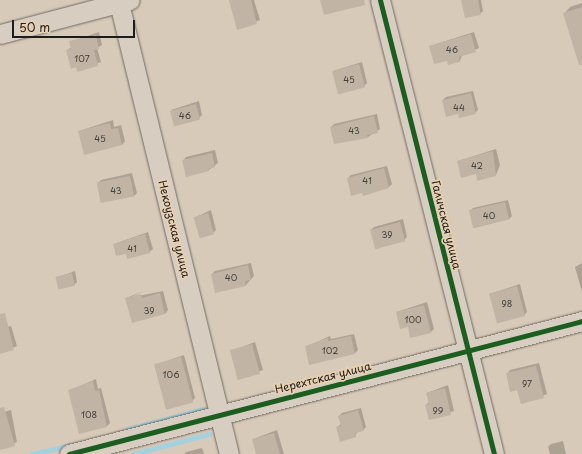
<!DOCTYPE html>
<meta charset="utf-8">
<style>
body{margin:0}
#map{position:relative;width:582px;height:454px;overflow:hidden;background:#d8cab8;font-family:"Playpen Sans",sans-serif}
div>[style]{position:absolute}
.shadow>*{inset:0;background:#0003}
.stream>*{height:5px;margin:-2.5px;padding:0 2.5px;transform-origin:2.5px;border-radius:2.5px;background:#a4d1de}
.building>*{inset:0;background:#c1b4a5;transform-origin:0 0}
.roads{filter:drop-shadow(0 0 1px #716a62) drop-shadow(0 0 1px #716a62)}
.street>*{height:19px;margin:-9.5px;padding:0 9.5px;transform-origin:9.5px;border-radius:9.5px;background:#d7cdc1}
.cycleway>*{height:5px;margin:-2.5px;padding:0 2.5px;transform-origin:2.5px;border-radius:2.5px;background:#1b5e20}
span{translate:-50% -50%;white-space:nowrap;text-align:center;line-height:1.15;-webkit-text-stroke:3.5px #e9d0b1;paint-order:stroke}
.number-label{font-size:9px;color:#45423e}
.number-label span{-webkit-text-stroke-width:0}
.street-label{font-size:11px;color:#1c1c1c}
.scale{position:absolute;left:12px;top:20px;width:123px;height:18px;box-sizing:border-box;border:2px solid #1c1c1c;border-top:0;padding-left:5px;font-size:12px;line-height:14px;white-space:nowrap;color:#1c1c1c;-webkit-text-stroke:3px #e9d0b1;paint-order:stroke}
</style>
<div id="map">
<div class="shadow">
<i style="clip-path:polygon(230px 0,254px 0,260px 20px,238px 29px)"></i>
<i style="clip-path:polygon(462px 0,481px 0,483px 11px,480px 14px)"></i>
<i style="clip-path:polygon(582px 3px,582px 41px,564px 14px,570px 7px)"></i>
<i style="clip-path:polygon(99px 32px,102px 45px,97px 48px,101px 62px,78px 70px,67px 50px,72px 47px,70px 42px)"></i>
<i style="clip-path:polygon(474px 32px,479px 48px,462px 55px,460px 61px,447px 59px,430px 46px)"></i>
<i style="clip-path:polygon(362px 62px,367px 83px,364px 86px,333px 71px)"></i>
<i style="clip-path:polygon(473px 91px,478px 110px,475px 113px,459px 112px,443px 100px,446px 97px)"></i>
<i style="clip-path:polygon(199px 101px,202px 115px,199px 118px,171px 110px)"></i>
<i style="clip-path:polygon(377px 114px,380px 129px,368px 137px,331px 127px,334px 124px)"></i>
<i style="clip-path:polygon(113px 120px,114px 127px,121px 125px,125px 141px,122px 145px,79px 131px)"></i>
<i style="clip-path:polygon(496px 149px,500px 165px,496px 175px,476px 173px,458px 161px)"></i>
<i style="clip-path:polygon(215px 150px,218px 163px,209px 170px,183px 161px,186px 157px)"></i>
<i style="clip-path:polygon(387px 166px,392px 184px,389px 187px,363px 192px,348px 178px,351px 175px)"></i>
<i style="clip-path:polygon(132px 173px,137px 193px,134px 196px,98px 183px,101px 180px)"></i>
<i style="clip-path:polygon(508px 200px,512px 216px,509px 219px,474px 228px,470px 211px,473px 208px)"></i>
<i style="clip-path:polygon(211px 210px,216px 230px,213px 233px,196px 217px)"></i>
<i style="clip-path:polygon(403px 219px,407px 237px,404px 240px,375px 246px,371px 230px,374px 227px)"></i>
<i style="clip-path:polygon(148px 232px,153px 249px,149px 252px,126px 253px,114px 244px)"></i>
<i style="clip-path:polygon(251px 263px,254px 276px,246px 285px,212px 274px,215px 271px)"></i>
<i style="clip-path:polygon(582px 263px,582px 292px,575px 267px)"></i>
<i style="clip-path:polygon(75px 271px,77px 282px,74px 285px,56px 278px)"></i>
<i style="clip-path:polygon(520px 284px,527px 312px,524px 315px,490px 294px)"></i>
<i style="clip-path:polygon(144px 291px,129px 298px,163px 291px,168px 310px,165px 314px,126px 298px)"></i>
<i style="clip-path:polygon(427px 302px,434px 329px,431px 332px,408px 326px,397px 312px)"></i>
<i style="clip-path:polygon(11px 326px,17px 346px,0 353px,0 329px)"></i>
<i style="clip-path:polygon(354px 334px,358px 350px,355px 353px,306px 347px,330px 336px,331px 339px)"></i>
<i style="clip-path:polygon(255px 342px,263px 370px,238px 379px,231px 351px)"></i>
<i style="clip-path:polygon(184px 355px,195px 398px,192px 401px,155px 365px)"></i>
<i style="clip-path:polygon(539px 363px,547px 394px,521px 403px,518px 389px,507px 374px,510px 370px)"></i>
<i style="clip-path:polygon(96px 379px,98px 389px,101px 388px,110px 423px,107px 426px,80px 433px,69px 391px)"></i>
<i style="clip-path:polygon(448px 385px,454px 411px,429px 419px,426px 405px,429px 402px,427px 393px)"></i>
<i style="clip-path:polygon(361px 408px,366px 427px,363px 430px,358px 431px,355px 436px,337px 427px,341px 424px,339px 416px,342px 413px)"></i>
<i style="clip-path:polygon(11px 410px,17px 442px,0 449px,0 413px)"></i>
<i style="clip-path:polygon(277px 430px,284px 454px,257px 454px,253px 439px)"></i>
<i style="clip-path:polygon(563px 441px,566px 454px,550px 454px,548px 447px,551px 444px)"></i>
<i style="clip-path:polygon(202px 448px,204px 454px,184px 454px,186px 452px)"></i>
</div>
<div class="stream">
<i style="left:128px;top:429px;width:78px;rotate:-14.9deg"></i>
<i style="left:32px;top:454px;width:39px;rotate:-13deg"></i>
<i style="left:133px;top:454px;width:79px;rotate:-14.7deg"></i>
</div>
<div class="building">
<i style="clip-path:polygon(229px 0,251px 0,257px 24px,237px 30px)"></i>
<i style="clip-path:polygon(320px 0,364px 0,365px 5px,324px 15px)"></i>
<i style="clip-path:polygon(461px 0,478px 0,481px 15px,465px 18px)"></i>
<i style="clip-path:polygon(582px 7px,582px 65px,579px 65px,563px 13px)"></i>
<i style="clip-path:polygon(471px 34px,476px 52px,459px 57px,460px 62px,448px 65px,447px 61px,434px 64px,429px 46px)"></i>
<i style="clip-path:polygon(96px 35px,99px 49px,94px 50px,98px 66px,77px 72px,76px 67px,71px 69px,66px 50px,71px 49px,69px 41px)"></i>
<i style="left:359px;top:64px;width:24px;height:28px;rotate:75deg"></i>
<i style="clip-path:polygon(471px 93px,476px 114px,459px 118px,458px 114px,446px 117px,442px 100px)"></i>
<i style="left:196px;top:104px;width:16px;height:27px;rotate:75deg"></i>
<i style="clip-path:polygon(374px 116px,378px 133px,367px 135px,368px 138px,334px 144px,330px 127px)"></i>
<i style="clip-path:polygon(110px 123px,111px 129px,118px 128px,122px 145px,84px 155px,78px 131px)"></i>
<i style="clip-path:polygon(493px 151px,496px 176px,477px 181px,476px 174px,461px 178px,457px 161px)"></i>
<i style="clip-path:polygon(212px 153px,215px 167px,208px 169px,209px 171px,186px 177px,182px 160px)"></i>
<i style="clip-path:polygon(384px 168px,389px 188px,363px 196px,362px 193px,351px 196px,347px 178px)"></i>
<i style="left:130px;top:176px;width:21px;height:34px;rotate:79deg"></i>
<i style="left:505px;top:202px;width:18px;height:37px;rotate:77deg"></i>
<i style="left:208px;top:213px;width:22px;height:15px;rotate:74deg"></i>
<i style="left:400px;top:222px;width:20px;height:31px;rotate:75deg"></i>
<i style="clip-path:polygon(145px 234px,150px 253px,127px 259px,126px 254px,116px 256px,113px 244px)"></i>
<i style="clip-path:polygon(248px 265px,251px 280px,245px 281px,246px 286px,215px 293px,211px 274px)"></i>
<i style="left:72px;top:273px;width:13px;height:17px;rotate:77deg"></i>
<i style="left:517px;top:286px;width:31px;height:29px;rotate:75deg"></i>
<i style="clip-path:polygon(160px 293px,165px 314px,132px 323px,125px 298px,141px 294px,142px 298px)"></i>
<i style="clip-path:polygon(424px 305px,431px 333px,410px 338px,408px 327px,400px 329px,396px 312px)"></i>
<i style="clip-path:polygon(5px 313px,14px 350px,0 354px,0 314px)"></i>
<i style="clip-path:polygon(351px 336px,355px 354px,309px 365px,305px 346px,328px 338px,328px 341px)"></i>
<i style="left:252px;top:344px;width:31px;height:23px;rotate:75deg"></i>
<i style="left:181px;top:357px;width:47px;height:28px;rotate:75deg"></i>
<i style="clip-path:polygon(536px 366px,544px 398px,521px 404px,517px 390px,510px 392px,506px 373px)"></i>
<i style="clip-path:polygon(93px 381px,95px 391px,99px 390px,107px 427px,79px 434px,68px 390px)"></i>
<i style="clip-path:polygon(445px 388px,451px 415px,429px 420px,425px 405px,429px 404px,426px 393px)"></i>
<i style="clip-path:polygon(4px 407px,15px 446px,0 450px,0 408px)"></i>
<i style="clip-path:polygon(358px 410px,364px 431px,355px 433px,356px 437px,340px 442px,336px 427px,341px 426px,338px 416px)"></i>
<i style="clip-path:polygon(274px 433px,280px 454px,256px 454px,252px 439px)"></i>
</div>
<div class="roads">
<div class="street">
<i style="left:380px;top:0;width:468px;rotate:75.9deg"></i>
<i style="left:119px;top:3px;width:464px;rotate:76.3deg"></i>
<i style="left:0;top:34px;width:134px;rotate:-14.7deg"></i>
<i style="left:69px;top:454px;width:530px;rotate:-14.53deg"></i>
</div>
</div>
<div class="cycleway">
<i style="left:380px;top:0;width:468px;rotate:75.9deg"></i>
<i style="left:69px;top:454px;width:530px;rotate:-14.53deg"></i>
</div>
<div class="number-label">
<span style="left:452px;top:49px">46</span>
<span style="left:82px;top:58px">107</span>
<span style="left:349px;top:79px">45</span>
<span style="left:459px;top:107px">44</span>
<span style="left:185px;top:115px">46</span>
<span style="left:354px;top:130px">43</span>
<span style="left:100px;top:138px">45</span>
<span style="left:477px;top:165px">42</span>
<span style="left:367px;top:180px">41</span>
<span style="left:116px;top:190px">43</span>
<span style="left:489px;top:215px">40</span>
<span style="left:387px;top:234px">39</span>
<span style="left:132px;top:248px">41</span>
<span style="left:231px;top:277px">40</span>
<span style="left:507px;top:303px">98</span>
<span style="left:149px;top:310px">39</span>
<span style="left:413px;top:319px">100</span>
<span style="left:330px;top:350px">102</span>
<span style="left:171px;top:374px">106</span>
<span style="left:527px;top:383px">97</span>
<span style="left:438px;top:410px">99</span>
<span style="left:89px;top:414px">108</span>
</div>
<div class="street-label">
<span style="left:446px;top:225px;rotate:76deg">Галичская улица</span>
<span style="left:174px;top:229px;rotate:76deg">Некоузская улица</span>
<span style="left:323px;top:378px;rotate:-14deg">Нерехтская улица</span>
</div>
<div class="scale">50 m</div>
</div>
